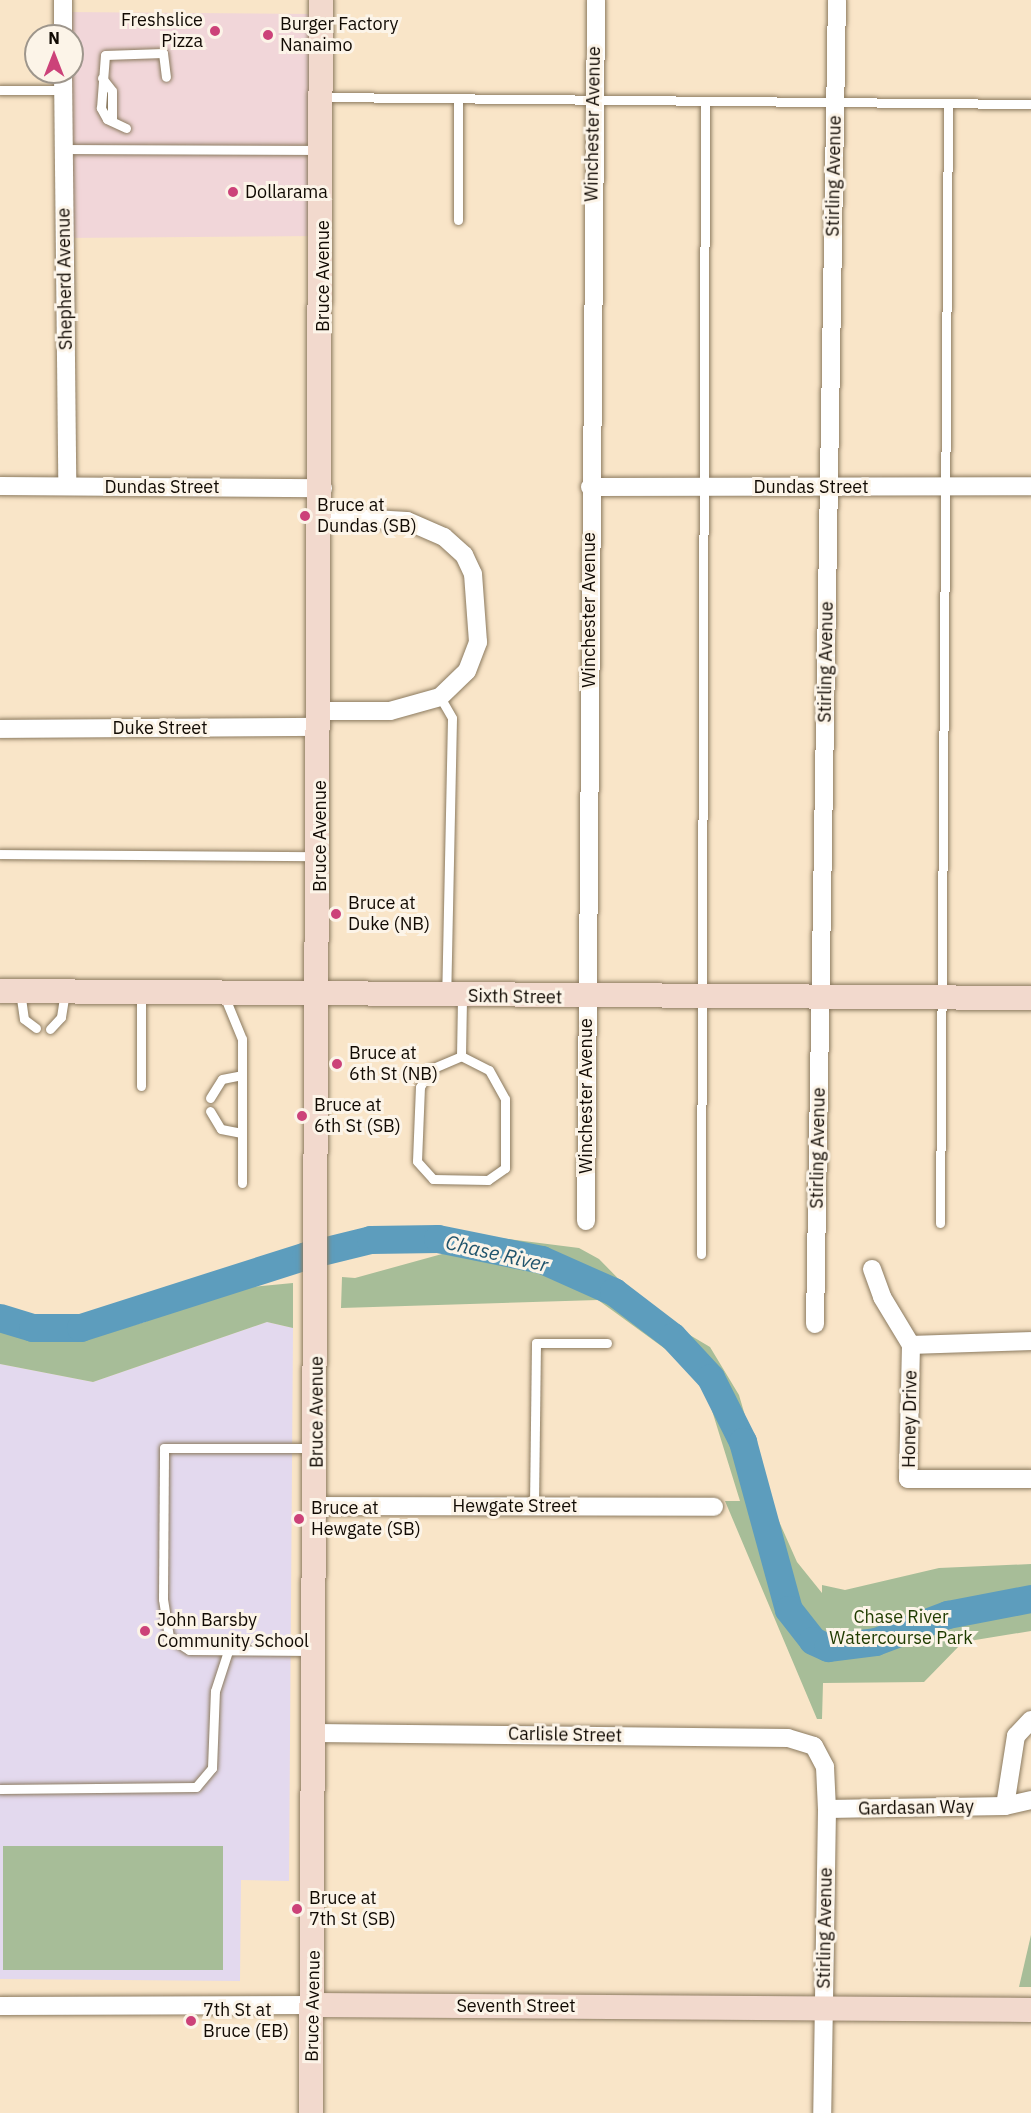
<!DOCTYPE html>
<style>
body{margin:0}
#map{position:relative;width:1031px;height:2113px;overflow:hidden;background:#f9e5c8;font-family:"IBM Plex Sans",sans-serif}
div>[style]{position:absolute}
.commercial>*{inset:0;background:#f1d6d9}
.education>*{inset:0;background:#e3d9ee}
.green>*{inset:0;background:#a7bd98;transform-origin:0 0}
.river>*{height:28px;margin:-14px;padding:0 14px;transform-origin:14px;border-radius:14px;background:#5d9dbd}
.roads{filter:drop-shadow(0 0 2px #8b7a5f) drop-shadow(0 0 2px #8b7a5f)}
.lane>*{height:9px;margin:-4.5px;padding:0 4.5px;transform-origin:4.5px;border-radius:4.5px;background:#fff}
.street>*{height:18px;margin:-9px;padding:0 9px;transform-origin:9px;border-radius:9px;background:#fff}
.secondary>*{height:24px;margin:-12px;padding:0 12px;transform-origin:12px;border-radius:12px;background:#f2d9cd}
.dots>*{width:16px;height:16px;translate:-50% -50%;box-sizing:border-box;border:3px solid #fcf4e8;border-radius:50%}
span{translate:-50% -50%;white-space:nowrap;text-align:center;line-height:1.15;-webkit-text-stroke:6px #fcf4e8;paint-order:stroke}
.poi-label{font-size:18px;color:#110a03}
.right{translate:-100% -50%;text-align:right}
.left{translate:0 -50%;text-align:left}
.street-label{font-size:18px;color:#110a03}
.park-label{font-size:18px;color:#1f3b00}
.water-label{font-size:20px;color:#21546c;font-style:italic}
.north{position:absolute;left:24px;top:24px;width:60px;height:60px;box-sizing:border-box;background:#fcf4e8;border:2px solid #9e968c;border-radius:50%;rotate:0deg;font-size:16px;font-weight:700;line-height:24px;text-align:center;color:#110a03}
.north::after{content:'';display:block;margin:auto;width:21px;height:27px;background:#cc4279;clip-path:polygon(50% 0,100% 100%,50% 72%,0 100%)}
</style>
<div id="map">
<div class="commercial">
<i style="clip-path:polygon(66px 12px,315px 14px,317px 236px,65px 238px,72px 72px)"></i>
</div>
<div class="education">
<i style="clip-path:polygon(267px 1322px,293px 1328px,289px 1881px,241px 1880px,240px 1981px,0 1979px,0 1364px,93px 1382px)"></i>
</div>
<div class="green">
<i style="clip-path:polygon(500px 1238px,579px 1248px,599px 1259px,651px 1312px,710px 1347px,739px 1395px,770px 1501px,797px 1562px,822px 1593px,822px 1585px,845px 1590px,939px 1568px,1031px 1564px,1031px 1631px,963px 1642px,924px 1682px,823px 1683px,822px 1719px,817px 1719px,725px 1501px,740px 1501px,701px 1375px,598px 1300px,341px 1308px,342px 1277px,355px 1278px)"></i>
<i style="clip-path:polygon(293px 1283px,293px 1328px,267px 1322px,93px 1382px,0 1364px,0 1316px,57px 1329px,112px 1331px,145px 1322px,202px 1292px)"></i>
<i style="left:3px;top:1846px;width:220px;height:124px"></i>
<i style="clip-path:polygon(1031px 1935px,1031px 1987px,1019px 1987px)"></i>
</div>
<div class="river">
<i style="left:0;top:1318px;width:34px;rotate:17deg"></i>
<i style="left:33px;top:1328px;width:48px"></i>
<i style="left:81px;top:1328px;width:236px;rotate:-17.7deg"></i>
<i style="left:306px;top:1256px;width:67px;rotate:-13.8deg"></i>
<i style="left:371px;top:1240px;width:67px;rotate:-0.9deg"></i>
<i style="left:438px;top:1239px;width:106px;rotate:11.4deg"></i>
<i style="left:542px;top:1260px;width:79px;rotate:24deg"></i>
<i style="left:614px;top:1292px;width:74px;rotate:37.3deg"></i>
<i style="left:673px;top:1337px;width:56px;rotate:47.2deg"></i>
<i style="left:711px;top:1378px;width:72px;rotate:63.4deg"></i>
<i style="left:743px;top:1442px;width:174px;rotate:74.7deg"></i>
<i style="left:789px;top:1610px;width:39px;rotate:52deg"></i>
<i style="left:813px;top:1641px;width:17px;rotate:25deg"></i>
<i style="left:828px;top:1648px;width:48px;rotate:-7.1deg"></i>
<i style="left:876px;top:1642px;width:77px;rotate:-20.6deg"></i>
<i style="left:948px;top:1615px;width:85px;rotate:-10.9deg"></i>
</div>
<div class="roads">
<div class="lane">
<i style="left:102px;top:78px;width:16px;rotate:52deg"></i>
<i style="left:112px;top:91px;width:30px;rotate:90deg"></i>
<i style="left:0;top:90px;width:63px"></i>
<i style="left:323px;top:97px;width:708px;rotate:0.57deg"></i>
<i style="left:126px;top:128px;width:21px;rotate:-155deg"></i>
<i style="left:107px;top:119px;width:13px;rotate:-119deg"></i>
<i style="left:101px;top:108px;width:53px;rotate:-85.7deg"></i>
<i style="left:105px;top:55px;width:58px;rotate:-2deg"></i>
<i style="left:163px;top:53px;width:24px;rotate:83deg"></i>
<i style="left:64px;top:149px;width:256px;rotate:0.2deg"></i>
<i style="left:458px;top:220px;width:121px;rotate:-90deg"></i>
<i style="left:440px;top:697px;width:24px;rotate:60deg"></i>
<i style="left:452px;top:718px;width:275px;rotate:91.2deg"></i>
<i style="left:0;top:854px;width:315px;rotate:0.4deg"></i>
<i style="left:20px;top:991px;width:28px;rotate:82deg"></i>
<i style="left:24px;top:1019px;width:15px;rotate:37deg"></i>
<i style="left:141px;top:993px;width:93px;rotate:90deg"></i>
<i style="left:223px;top:993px;width:50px;rotate:67.6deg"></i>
<i style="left:242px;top:1039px;width:144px;rotate:90deg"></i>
<i style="left:50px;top:1029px;width:16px;rotate:-47deg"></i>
<i style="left:61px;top:1017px;width:25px;rotate:-81deg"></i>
<i style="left:461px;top:1056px;width:31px;rotate:27deg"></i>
<i style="left:489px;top:1070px;width:33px;rotate:61deg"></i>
<i style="left:505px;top:1099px;width:69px;rotate:90deg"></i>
<i style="left:505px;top:1168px;width:21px;rotate:145deg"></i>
<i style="left:488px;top:1180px;width:55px;rotate:-179deg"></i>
<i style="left:433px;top:1179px;width:24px;rotate:-132deg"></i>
<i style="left:417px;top:1161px;width:74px;rotate:-87.7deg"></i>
<i style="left:420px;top:1087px;width:21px;rotate:-59deg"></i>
<i style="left:431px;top:1069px;width:33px;rotate:-23deg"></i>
<i style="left:461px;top:1056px;width:60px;rotate:-89deg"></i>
<i style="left:210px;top:1098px;width:22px;rotate:-58deg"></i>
<i style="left:222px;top:1079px;width:20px;rotate:-11deg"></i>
<i style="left:210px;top:1111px;width:21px;rotate:59deg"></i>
<i style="left:221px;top:1129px;width:21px;rotate:11deg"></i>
<i style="left:940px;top:1223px;width:1120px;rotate:-89.59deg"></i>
<i style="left:701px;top:1254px;width:1153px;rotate:-89.8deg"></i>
<i style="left:534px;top:1506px;width:163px;rotate:-89.3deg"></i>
<i style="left:536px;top:1343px;width:71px"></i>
<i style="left:312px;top:1651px;width:123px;rotate:-179.5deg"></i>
<i style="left:189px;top:1650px;width:24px;rotate:-147deg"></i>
<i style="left:169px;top:1637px;width:38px;rotate:-99deg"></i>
<i style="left:163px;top:1599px;width:151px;rotate:-89.6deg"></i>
<i style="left:164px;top:1448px;width:149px"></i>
<i style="left:0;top:1789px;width:196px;rotate:-0.6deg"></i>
<i style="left:196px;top:1787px;width:25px;rotate:-50deg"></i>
<i style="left:212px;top:1768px;width:77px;rotate:-87.8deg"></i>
<i style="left:215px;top:1691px;width:42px;rotate:-72deg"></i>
</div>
<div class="street">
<i style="left:63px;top:36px;width:36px;rotate:-90deg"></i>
<i style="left:63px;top:72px;width:414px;rotate:89.4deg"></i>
<i style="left:0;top:486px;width:323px;rotate:0.4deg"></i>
<i style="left:590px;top:487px;width:441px;rotate:-0.1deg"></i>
<i style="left:320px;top:711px;width:70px"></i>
<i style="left:390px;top:711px;width:52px;rotate:-15.6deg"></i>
<i style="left:440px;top:697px;width:37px;rotate:-44deg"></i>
<i style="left:467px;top:671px;width:31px;rotate:-69deg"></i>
<i style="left:478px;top:642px;width:68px;rotate:-94.2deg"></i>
<i style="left:473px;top:574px;width:21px;rotate:-115deg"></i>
<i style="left:464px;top:555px;width:27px;rotate:-138deg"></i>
<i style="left:444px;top:537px;width:40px;rotate:-156.6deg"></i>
<i style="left:407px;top:521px;width:86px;rotate:-176.7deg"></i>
<i style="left:0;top:729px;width:321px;rotate:-0.4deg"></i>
<i style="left:586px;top:1221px;width:1221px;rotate:-89.53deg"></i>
<i style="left:872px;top:1269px;width:30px;rotate:70deg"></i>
<i style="left:882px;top:1297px;width:56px;rotate:58.9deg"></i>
<i style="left:911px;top:1345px;width:134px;rotate:91.3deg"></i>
<i style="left:908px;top:1479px;width:123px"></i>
<i style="left:815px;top:1324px;width:1324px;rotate:-89.05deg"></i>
<i style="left:911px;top:1345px;width:120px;rotate:-1.9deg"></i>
<i style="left:316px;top:1506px;width:398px;rotate:0.1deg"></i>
<i style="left:315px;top:1733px;width:473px;rotate:0.6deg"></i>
<i style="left:788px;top:1738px;width:27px;rotate:17deg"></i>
<i style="left:814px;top:1746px;width:24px;rotate:62deg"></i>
<i style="left:825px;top:1767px;width:42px;rotate:87.3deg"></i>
<i style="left:827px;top:1809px;width:304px;rotate:90.9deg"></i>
<i style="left:1005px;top:1806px;width:71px;rotate:-81.1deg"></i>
<i style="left:1016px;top:1736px;width:22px;rotate:-47deg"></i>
<i style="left:827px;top:1809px;width:178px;rotate:-1deg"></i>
<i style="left:1005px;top:1806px;width:27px;rotate:-13deg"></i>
<i style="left:0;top:2006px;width:314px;rotate:-0.2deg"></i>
</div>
<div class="secondary">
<i style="left:0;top:991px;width:1031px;rotate:0.39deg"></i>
<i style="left:314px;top:2005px;width:717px;rotate:0.4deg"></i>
<i style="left:311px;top:2113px;width:2113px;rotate:-89.73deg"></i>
</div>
</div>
<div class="dots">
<i style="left:215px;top:31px;background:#cc4279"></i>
<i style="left:268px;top:35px;background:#cc4279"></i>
<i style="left:233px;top:192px;background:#cc4279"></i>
<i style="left:305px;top:516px;background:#cc4279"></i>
<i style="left:336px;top:914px;background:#cc4279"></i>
<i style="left:337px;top:1064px;background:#cc4279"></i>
<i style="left:302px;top:1116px;background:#cc4279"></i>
<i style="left:299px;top:1519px;background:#cc4279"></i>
<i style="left:145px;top:1631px;background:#cc4279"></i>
<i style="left:297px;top:1909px;background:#cc4279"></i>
<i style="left:191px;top:2021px;background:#cc4279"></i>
</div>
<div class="poi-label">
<span class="right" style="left:203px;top:31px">Freshslice<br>Pizza</span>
<span class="left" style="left:280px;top:35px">Burger Factory<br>Nanaimo</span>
<span class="left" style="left:245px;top:192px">Dollarama</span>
<span class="left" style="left:317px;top:516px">Bruce at<br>Dundas (SB)</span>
<span class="left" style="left:348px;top:914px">Bruce at<br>Duke (NB)</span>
<span class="left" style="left:349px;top:1064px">Bruce at<br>6th St (NB)</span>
<span class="left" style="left:314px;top:1116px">Bruce at<br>6th St (SB)</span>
<span class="left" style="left:311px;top:1519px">Bruce at<br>Hewgate (SB)</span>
<span class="left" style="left:157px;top:1631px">John Barsby<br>Community School</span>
<span class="left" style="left:309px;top:1909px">Bruce at<br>7th St (SB)</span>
<span class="left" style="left:203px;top:2021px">7th St at<br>Bruce (EB)</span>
</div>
<div class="street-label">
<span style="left:593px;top:124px;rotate:-89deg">Winchester Avenue</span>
<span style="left:834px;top:176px;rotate:-89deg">Stirling Avenue</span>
<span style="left:323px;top:276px;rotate:-90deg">Bruce Avenue</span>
<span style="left:65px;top:279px;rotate:-91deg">Shepherd Avenue</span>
<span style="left:162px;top:487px">Dundas Street</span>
<span style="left:811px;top:487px">Dundas Street</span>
<span style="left:589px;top:610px;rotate:-90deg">Winchester Avenue</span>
<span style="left:826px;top:662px;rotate:-89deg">Stirling Avenue</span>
<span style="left:160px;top:728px">Duke Street</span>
<span style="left:320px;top:836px;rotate:-90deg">Bruce Avenue</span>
<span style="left:515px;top:997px;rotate:1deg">Sixth Street</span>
<span style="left:586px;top:1096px;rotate:-90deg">Winchester Avenue</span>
<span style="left:818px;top:1148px;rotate:-89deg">Stirling Avenue</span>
<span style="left:317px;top:1412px;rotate:-90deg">Bruce Avenue</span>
<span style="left:910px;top:1419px;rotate:-89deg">Honey Drive</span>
<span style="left:515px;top:1506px">Hewgate Street</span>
<span style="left:565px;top:1735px;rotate:1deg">Carlisle Street</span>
<span style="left:916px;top:1808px;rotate:-1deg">Gardasan Way</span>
<span style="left:825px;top:1928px;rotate:-89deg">Stirling Avenue</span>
<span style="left:313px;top:2006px;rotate:-89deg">Bruce Avenue</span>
<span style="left:516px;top:2006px">Seventh Street</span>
</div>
<div class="park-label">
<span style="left:901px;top:1628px">Chase River<br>Watercourse Park</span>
</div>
<div class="water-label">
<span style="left:497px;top:1253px;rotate:13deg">Chase River</span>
</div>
<div class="north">N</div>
</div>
